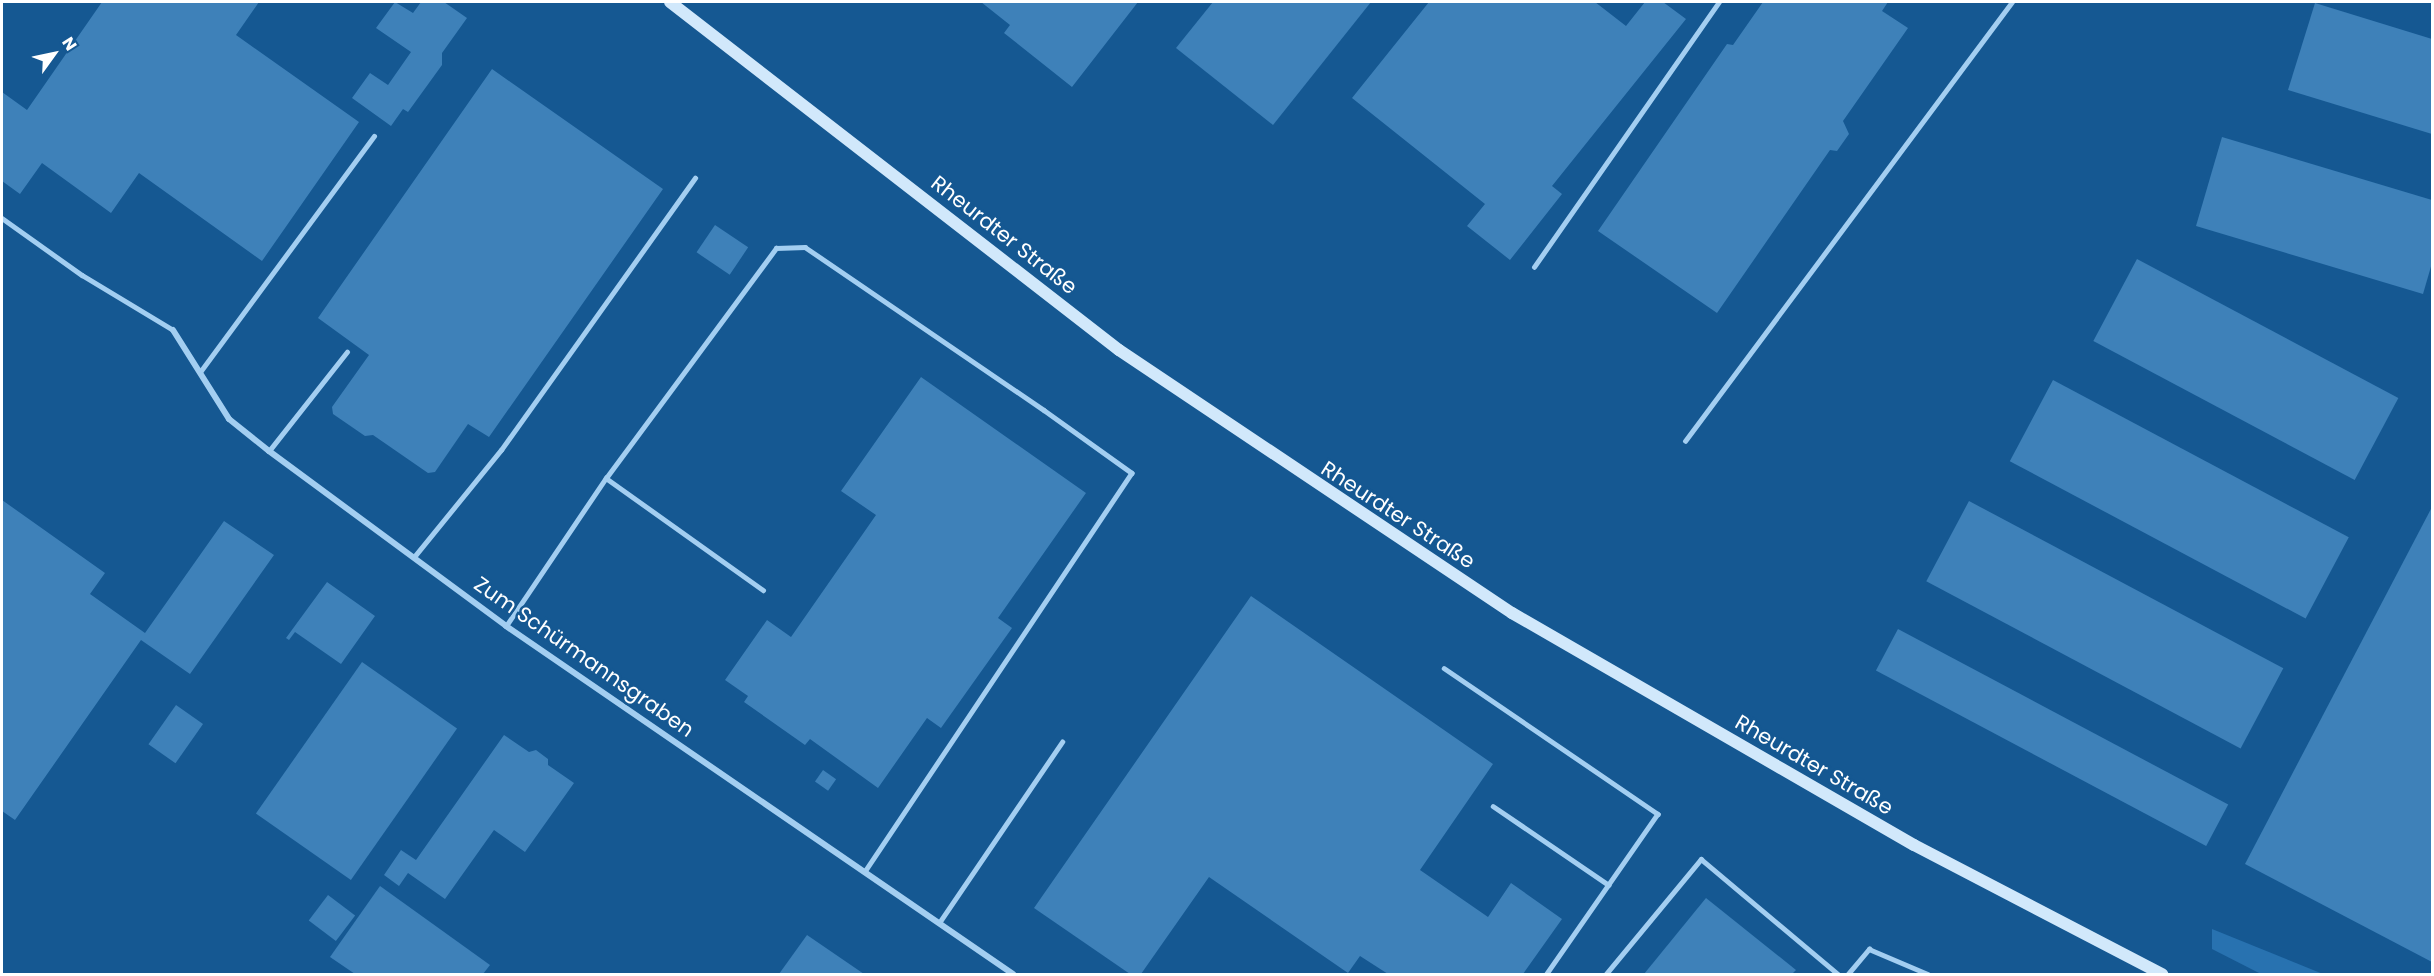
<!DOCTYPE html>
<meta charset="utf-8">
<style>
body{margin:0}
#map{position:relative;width:2434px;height:976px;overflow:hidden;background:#155892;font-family:Poppins,sans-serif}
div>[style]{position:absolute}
.green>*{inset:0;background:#2872b0}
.building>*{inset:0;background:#3e81b9;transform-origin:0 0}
.service>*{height:4.5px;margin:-2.25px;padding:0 2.25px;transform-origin:2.25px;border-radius:2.25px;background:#a3cef1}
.minor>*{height:6px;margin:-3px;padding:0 3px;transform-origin:3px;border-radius:3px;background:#a3cef1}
.secondary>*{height:12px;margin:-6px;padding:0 6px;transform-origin:6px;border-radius:6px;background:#d1e8fb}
span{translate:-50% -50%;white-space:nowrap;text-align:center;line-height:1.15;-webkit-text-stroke:5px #155892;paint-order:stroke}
.street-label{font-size:21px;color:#fff}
.frame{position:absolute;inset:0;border:3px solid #fff;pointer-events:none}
.north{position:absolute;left:24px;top:24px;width:60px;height:60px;-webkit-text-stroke:4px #155892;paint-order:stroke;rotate:57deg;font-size:16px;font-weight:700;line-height:24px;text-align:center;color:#fff}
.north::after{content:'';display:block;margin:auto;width:21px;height:27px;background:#fff;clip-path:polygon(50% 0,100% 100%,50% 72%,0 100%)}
</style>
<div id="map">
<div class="green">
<i style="clip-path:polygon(2212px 929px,2323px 974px,2261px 974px,2212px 949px)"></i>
</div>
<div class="building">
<i style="clip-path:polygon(102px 2px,259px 2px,236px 35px,359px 122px,262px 261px,139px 173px,111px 213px,42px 163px,20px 194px,2px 181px,2px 92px,27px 110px)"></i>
<i style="clip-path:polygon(395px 2px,413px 13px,421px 2px,444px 2px,467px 18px,442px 53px,442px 65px,408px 112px,403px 109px,391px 126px,352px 98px,370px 73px,388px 85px,411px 52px,376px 28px)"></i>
<i style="clip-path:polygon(981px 2px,1138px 2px,1072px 87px,1004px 33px,1010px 25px)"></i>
<i style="clip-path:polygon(1213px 2px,1371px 2px,1273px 125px,1176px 48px)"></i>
<i style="clip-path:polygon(1429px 2px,1595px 2px,1626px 26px,1645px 2px,1663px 2px,1686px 19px,1552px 186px,1562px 194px,1510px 260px,1467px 226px,1485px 204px,1352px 98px)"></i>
<i style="clip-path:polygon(1763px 2px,1888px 2px,1882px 11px,1908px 28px,1843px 121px,1849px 134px,1837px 151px,1830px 150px,1717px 313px,1598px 231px,1727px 44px,1733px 45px)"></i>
<i style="clip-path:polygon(2315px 3px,2432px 39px,2432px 134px,2288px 90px)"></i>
<i style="clip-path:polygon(492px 69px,663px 189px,489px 437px,468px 424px,435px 472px,428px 473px,373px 435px,365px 436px,333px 414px,332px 407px,369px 355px,318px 318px)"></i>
<i style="clip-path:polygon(2222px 137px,2432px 200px,2432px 263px,2423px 294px,2196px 226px)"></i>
<i style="left:715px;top:225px;width:40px;height:33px;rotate:34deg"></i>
<i style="left:2137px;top:259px;width:296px;height:93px;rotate:28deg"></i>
<i style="clip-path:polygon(921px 377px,1086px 493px,998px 618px,1012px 628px,941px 728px,927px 718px,878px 788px,810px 739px,805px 745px,744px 702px,748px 696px,725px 680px,767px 620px,791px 637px,876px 515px,841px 491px)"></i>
<i style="left:2053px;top:380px;width:335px;height:92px;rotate:28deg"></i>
<i style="clip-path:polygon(2px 500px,105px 573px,90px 594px,145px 633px,224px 521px,274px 555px,190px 674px,141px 640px,15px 820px,2px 811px)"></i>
<i style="left:1969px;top:501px;width:356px;height:91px;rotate:28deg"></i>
<i style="clip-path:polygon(2432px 507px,2432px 962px,2245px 864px)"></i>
<i style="clip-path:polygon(327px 582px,375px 616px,341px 664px,295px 632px,289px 640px,286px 638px)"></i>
<i style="clip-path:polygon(1251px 596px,1493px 764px,1420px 870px,1488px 917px,1511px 883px,1562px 919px,1523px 974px,1388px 974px,1360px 956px,1348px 973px,1209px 877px,1141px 974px,1130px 974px,1034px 908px)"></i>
<i style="left:1898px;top:629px;width:374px;height:47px;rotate:28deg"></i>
<i style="left:362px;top:662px;width:116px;height:185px;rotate:35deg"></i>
<i style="left:176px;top:705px;width:33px;height:48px;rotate:35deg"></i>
<i style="clip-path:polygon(504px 735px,529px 752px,536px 750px,548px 759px,548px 765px,574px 783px,525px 852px,494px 830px,445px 899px,408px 873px,399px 886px,384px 875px,401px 850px,416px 860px)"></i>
<i style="left:823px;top:770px;width:16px;height:14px;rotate:35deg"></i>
<i style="clip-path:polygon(380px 886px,490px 965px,483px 974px,355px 974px,330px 957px)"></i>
<i style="left:328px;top:895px;width:34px;height:32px;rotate:37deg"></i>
<i style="clip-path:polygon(1706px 898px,1796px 970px,1792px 974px,1644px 974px)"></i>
<i style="clip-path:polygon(807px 935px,864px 974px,779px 974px)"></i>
</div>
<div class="service">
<i style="left:2px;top:218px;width:98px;rotate:35.5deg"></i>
<i style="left:82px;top:275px;width:106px;rotate:31.1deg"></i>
<i style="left:1534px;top:267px;width:323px;rotate:-55.1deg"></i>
<i style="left:200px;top:372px;width:293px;rotate:-53.6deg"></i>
<i style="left:1685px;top:441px;width:547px;rotate:-53.32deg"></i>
<i style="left:269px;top:451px;width:126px;rotate:-51.8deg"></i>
<i style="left:606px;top:478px;width:193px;rotate:35.5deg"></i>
<i style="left:414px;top:557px;width:138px;rotate:-50.9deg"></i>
<i style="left:501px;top:450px;width:334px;rotate:-54.5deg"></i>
<i style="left:506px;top:626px;width:179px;rotate:-56deg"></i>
<i style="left:606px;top:478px;width:286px;rotate:-53.5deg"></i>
<i style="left:776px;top:248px;width:29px;rotate:-2deg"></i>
<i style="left:805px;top:247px;width:289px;rotate:34.3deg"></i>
<i style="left:1044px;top:410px;width:108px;rotate:35.6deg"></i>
<i style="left:1132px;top:473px;width:480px;rotate:123.8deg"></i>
<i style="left:1444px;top:668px;width:259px;rotate:34.3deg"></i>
<i style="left:1658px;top:814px;width:195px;rotate:124.8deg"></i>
<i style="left:1493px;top:806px;width:140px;rotate:34.3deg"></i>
<i style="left:939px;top:923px;width:219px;rotate:-55.8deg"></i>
<i style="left:1606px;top:974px;width:149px;rotate:-50.4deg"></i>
<i style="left:1701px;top:859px;width:179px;rotate:40deg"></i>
<i style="left:1848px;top:974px;width:33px;rotate:-50deg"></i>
<i style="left:1869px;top:949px;width:64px;rotate:23deg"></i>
</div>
<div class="minor">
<i style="left:173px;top:330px;width:105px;rotate:57.8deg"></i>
<i style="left:229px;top:419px;width:51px;rotate:38.7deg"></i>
<i style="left:269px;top:451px;width:295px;rotate:36.4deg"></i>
<i style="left:506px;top:626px;width:615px;rotate:34.47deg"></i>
</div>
<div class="secondary">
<i style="left:670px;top:2px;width:568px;rotate:37.78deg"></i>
<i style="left:1119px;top:350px;width:473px;rotate:33.8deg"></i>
<i style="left:1512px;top:613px;width:464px;rotate:30deg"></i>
<i style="left:1914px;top:845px;width:280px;rotate:27.5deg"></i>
</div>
<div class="street-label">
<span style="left:1004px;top:235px;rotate:38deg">Rheurdter Straße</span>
<span style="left:1398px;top:515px;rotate:33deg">Rheurdter Straße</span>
<span style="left:584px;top:657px;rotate:35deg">Zum Schürmannsgraben</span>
<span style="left:1814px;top:765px;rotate:30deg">Rheurdter Straße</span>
</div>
<div class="frame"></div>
<div class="north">N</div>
</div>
